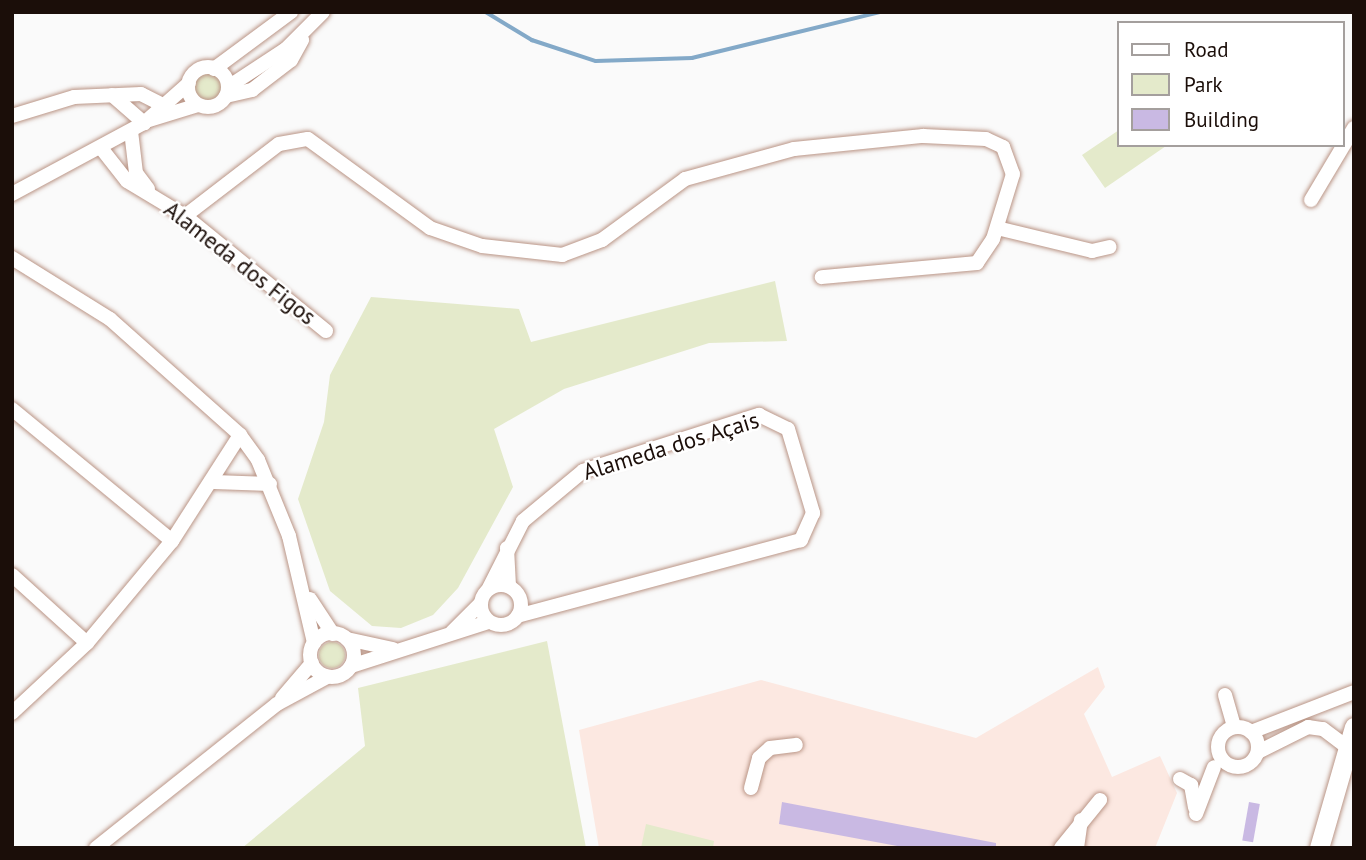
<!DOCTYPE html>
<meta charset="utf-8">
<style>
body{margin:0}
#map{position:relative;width:1366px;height:860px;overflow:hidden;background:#fafafa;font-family:"PT Sans",sans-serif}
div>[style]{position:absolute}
.built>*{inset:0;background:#fce8e1}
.green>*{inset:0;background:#e4eacb}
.round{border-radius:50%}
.stream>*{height:3.5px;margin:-1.75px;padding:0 1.75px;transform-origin:1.75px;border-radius:1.75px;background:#83a9c8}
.building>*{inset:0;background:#c9b9e3;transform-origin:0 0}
.roads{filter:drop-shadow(0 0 2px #ba9586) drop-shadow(0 0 2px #ba9586)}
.minor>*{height:14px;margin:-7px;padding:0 7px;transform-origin:7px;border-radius:7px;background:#fff}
.minor>.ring{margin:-7px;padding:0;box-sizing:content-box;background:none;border:14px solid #fff;border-radius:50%}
.major>*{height:19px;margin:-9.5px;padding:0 9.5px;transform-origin:9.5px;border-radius:9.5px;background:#fff}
span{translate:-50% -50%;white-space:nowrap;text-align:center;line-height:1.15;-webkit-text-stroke:5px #fff;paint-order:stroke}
.street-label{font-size:23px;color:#1b0e09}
.frame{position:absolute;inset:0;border:14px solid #1b0e09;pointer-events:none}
.legend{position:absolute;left:1117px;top:21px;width:228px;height:126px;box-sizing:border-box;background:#fff;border:2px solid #a49f9d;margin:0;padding:9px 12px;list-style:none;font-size:21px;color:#1b0e09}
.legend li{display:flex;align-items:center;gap:14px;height:35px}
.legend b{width:35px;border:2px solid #a49f9d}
</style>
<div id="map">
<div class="built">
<i style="clip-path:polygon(1098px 667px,1105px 687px,1084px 714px,1112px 777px,1160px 756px,1177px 793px,1155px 848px,599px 848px,579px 730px,761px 680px,976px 738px)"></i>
</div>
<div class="green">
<i class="round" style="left:193px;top:73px;width:30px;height:30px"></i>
<i style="clip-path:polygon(1119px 130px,1119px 145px,1166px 146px,1105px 188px,1082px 155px)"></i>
<i style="clip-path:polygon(775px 281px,787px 341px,709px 343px,564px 389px,494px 429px,513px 487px,458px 588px,433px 615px,401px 628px,372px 626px,330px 591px,298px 499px,324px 422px,330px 375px,371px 297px,519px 309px,531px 342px)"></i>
<i style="clip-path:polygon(547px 641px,586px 848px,242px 848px,365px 746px,358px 688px)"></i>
<i class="round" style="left:319px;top:642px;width:26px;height:26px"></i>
<i style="clip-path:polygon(646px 824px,714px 841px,713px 848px,641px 848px)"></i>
</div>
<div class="stream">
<i style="left:486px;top:12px;width:54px;rotate:31.3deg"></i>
<i style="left:532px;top:40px;width:67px;rotate:18.2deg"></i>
<i style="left:596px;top:61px;width:96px;rotate:-1.8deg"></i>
<i style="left:692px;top:58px;width:194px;rotate:-13.7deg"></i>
</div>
<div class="building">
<i style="clip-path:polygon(782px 802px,996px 843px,996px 848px,908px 848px,779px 824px)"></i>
<i style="left:1249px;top:802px;width:11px;height:39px;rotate:10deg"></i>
</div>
<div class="roads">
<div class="minor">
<i class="ring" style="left:188px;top:67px;width:26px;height:26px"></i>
<i style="left:214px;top:69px;width:96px;rotate:-36.5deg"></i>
<i style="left:228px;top:87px;width:69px;rotate:-33.2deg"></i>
<i style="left:286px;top:49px;width:52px;rotate:-45deg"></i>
<i style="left:112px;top:95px;width:43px;rotate:41.2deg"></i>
<i style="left:226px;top:96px;width:27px;rotate:-13deg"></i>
<i style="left:252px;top:90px;width:49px;rotate:-37.6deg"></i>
<i style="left:291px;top:60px;width:23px;rotate:-61deg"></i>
<i style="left:12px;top:116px;width:65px;rotate:-17deg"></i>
<i style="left:74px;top:97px;width:67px;rotate:-2.6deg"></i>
<i style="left:141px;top:94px;width:25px;rotate:27deg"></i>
<i style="left:149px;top:120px;width:51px;rotate:-17deg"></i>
<i style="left:131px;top:131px;width:42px;rotate:83.2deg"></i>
<i style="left:136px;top:173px;width:20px;rotate:53deg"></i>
<i style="left:101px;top:148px;width:42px;rotate:51.8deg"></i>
<i style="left:127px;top:181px;width:68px;rotate:31.1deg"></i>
<i style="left:185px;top:216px;width:182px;rotate:39.2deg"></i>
<i style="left:12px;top:194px;width:150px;rotate:-28.3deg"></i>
<i style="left:144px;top:123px;width:60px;rotate:-41.6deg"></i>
<i style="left:1311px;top:200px;width:84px;rotate:-59.2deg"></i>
<i style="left:185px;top:216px;width:118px;rotate:-37.5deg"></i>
<i style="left:279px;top:144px;width:29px;rotate:-10deg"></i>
<i style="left:308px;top:139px;width:151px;rotate:36.1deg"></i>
<i style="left:430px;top:228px;width:55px;rotate:19.1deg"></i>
<i style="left:482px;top:246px;width:81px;rotate:6.4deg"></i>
<i style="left:562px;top:255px;width:43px;rotate:-20.6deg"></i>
<i style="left:602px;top:240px;width:103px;rotate:-36.3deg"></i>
<i style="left:685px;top:179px;width:113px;rotate:-15.4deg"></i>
<i style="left:794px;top:149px;width:130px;rotate:-5.8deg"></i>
<i style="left:923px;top:136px;width:63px;rotate:2.7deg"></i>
<i style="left:986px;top:139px;width:19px;rotate:25deg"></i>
<i style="left:1003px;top:147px;width:29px;rotate:70deg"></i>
<i style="left:1013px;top:174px;width:68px;rotate:107.1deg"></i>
<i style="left:993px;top:239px;width:29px;rotate:124deg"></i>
<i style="left:977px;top:263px;width:156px;rotate:174.8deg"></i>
<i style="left:997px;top:228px;width:98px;rotate:13.6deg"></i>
<i style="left:1092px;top:251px;width:18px;rotate:-13deg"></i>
<i style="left:12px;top:258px;width:115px;rotate:31.9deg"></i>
<i style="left:110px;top:319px;width:174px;rotate:41.7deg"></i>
<i style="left:240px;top:435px;width:31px;rotate:54deg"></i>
<i style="left:258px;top:460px;width:82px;rotate:67.8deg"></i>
<i style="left:289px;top:536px;width:110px;rotate:76.8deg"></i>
<i style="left:12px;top:409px;width:207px;rotate:39.5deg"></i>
<i style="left:214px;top:482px;width:56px;rotate:2deg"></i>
<i style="left:507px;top:548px;width:38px;rotate:87deg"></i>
<i style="left:12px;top:575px;width:101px;rotate:42.2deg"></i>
<i class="ring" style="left:481px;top:585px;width:26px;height:26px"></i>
<i style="left:489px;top:588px;width:75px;rotate:-63.1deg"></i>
<i style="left:523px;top:521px;width:78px;rotate:-39.8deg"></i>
<i style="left:583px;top:471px;width:185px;rotate:-17.7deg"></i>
<i style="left:759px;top:415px;width:32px;rotate:26deg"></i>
<i style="left:788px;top:429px;width:88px;rotate:73.4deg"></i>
<i style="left:813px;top:513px;width:30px;rotate:114deg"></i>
<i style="left:801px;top:540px;width:293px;rotate:165deg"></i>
<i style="left:310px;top:599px;width:42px;rotate:56.7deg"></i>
<i style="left:452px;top:632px;width:40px;rotate:-45deg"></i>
<i class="ring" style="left:310px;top:633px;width:30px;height:30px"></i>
<i style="left:347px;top:639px;width:47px;rotate:12.3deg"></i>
<i style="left:351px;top:666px;width:144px;rotate:-17.8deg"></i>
<i style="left:1225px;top:695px;width:33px;rotate:74deg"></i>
<i style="left:282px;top:698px;width:46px;rotate:-49.4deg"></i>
<i style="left:12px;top:713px;width:103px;rotate:-43deg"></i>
<i style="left:87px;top:643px;width:133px;rotate:-50.2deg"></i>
<i style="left:172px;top:541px;width:126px;rotate:-57.3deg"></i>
<i class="ring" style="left:1218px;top:727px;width:26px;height:26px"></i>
<i style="left:1251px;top:732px;width:110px;rotate:-21.2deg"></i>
<i style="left:1258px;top:752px;width:56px;rotate:-26.6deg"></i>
<i style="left:1308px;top:727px;width:15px;rotate:8deg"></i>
<i style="left:1323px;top:729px;width:31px;rotate:37deg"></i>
<i style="left:1180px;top:779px;width:13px;rotate:29deg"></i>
<i style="left:1191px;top:785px;width:23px;rotate:80deg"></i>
<i style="left:751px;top:788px;width:31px;rotate:-75deg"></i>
<i style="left:759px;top:758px;width:15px;rotate:-42deg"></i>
<i style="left:770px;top:748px;width:26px;rotate:-7deg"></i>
<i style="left:1196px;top:814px;width:50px;rotate:-69deg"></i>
<i style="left:96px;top:848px;width:231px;rotate:-38.5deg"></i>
<i style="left:277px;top:704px;width:57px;rotate:-28.4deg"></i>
<i style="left:1061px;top:848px;width:62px;rotate:-50.9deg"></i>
<i style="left:1077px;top:848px;width:28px;rotate:-82deg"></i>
</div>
<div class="major">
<i style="left:1319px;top:848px;width:126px;rotate:-73.9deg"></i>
</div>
</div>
<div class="street-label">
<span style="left:240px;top:263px;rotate:38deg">Alameda dos Figos</span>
<span style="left:671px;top:446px;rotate:-17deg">Alameda dos Açais</span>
</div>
<div class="frame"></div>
<ul class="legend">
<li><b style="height:9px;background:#fff"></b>Road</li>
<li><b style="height:19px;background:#e4eacb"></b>Park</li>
<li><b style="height:19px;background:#c9b9e3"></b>Building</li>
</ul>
</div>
